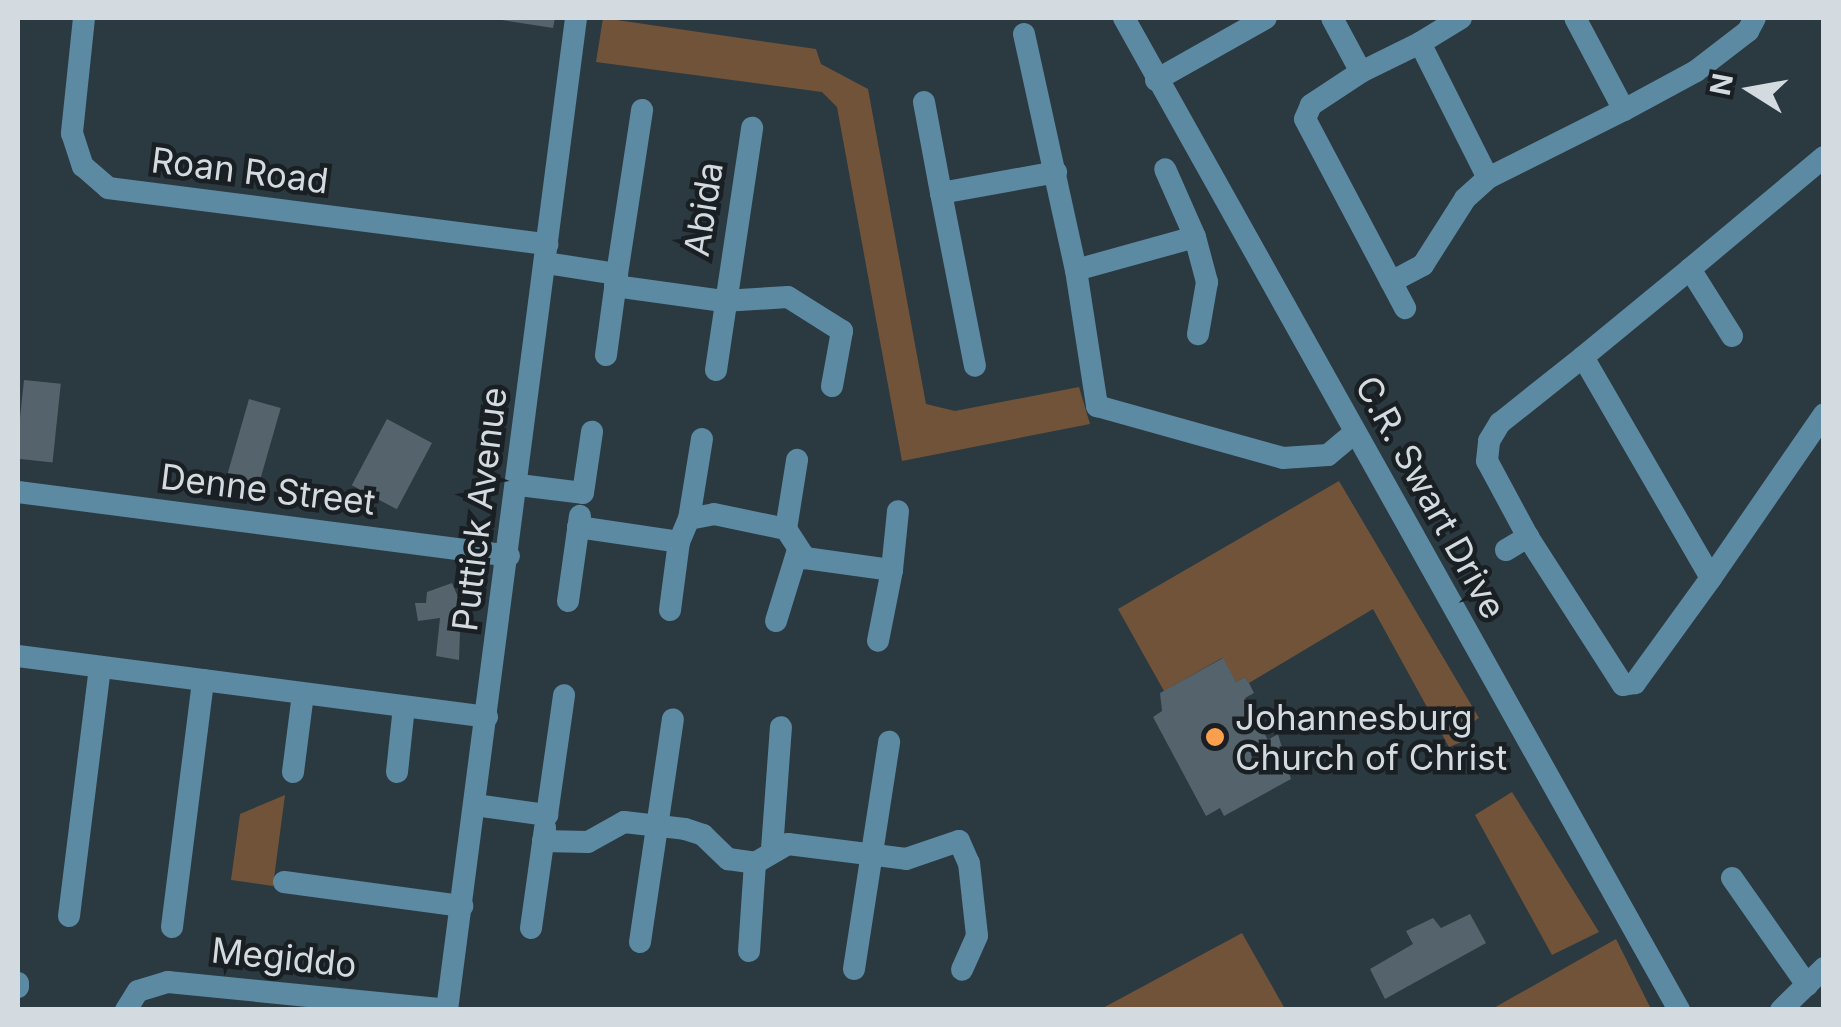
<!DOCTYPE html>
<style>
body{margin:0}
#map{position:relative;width:1841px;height:1027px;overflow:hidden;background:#2b3941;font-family:Inter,sans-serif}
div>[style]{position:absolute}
.green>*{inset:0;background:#71533a}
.building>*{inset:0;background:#55646c;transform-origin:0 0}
.minor>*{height:22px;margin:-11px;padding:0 11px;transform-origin:11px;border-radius:11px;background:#5c8aa2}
.dots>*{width:28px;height:28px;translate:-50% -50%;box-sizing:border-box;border:5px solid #191f23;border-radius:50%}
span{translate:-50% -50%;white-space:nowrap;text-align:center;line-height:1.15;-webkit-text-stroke:9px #191f23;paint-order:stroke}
.street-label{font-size:35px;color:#d3dbe0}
.poi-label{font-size:35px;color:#d3dbe0}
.left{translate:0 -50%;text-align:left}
.frame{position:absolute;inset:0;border:20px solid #d3dbe0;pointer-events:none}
.north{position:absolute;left:1701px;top:40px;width:100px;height:100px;-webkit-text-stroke:8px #191f23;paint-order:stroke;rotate:281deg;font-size:28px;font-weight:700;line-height:40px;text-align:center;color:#d3dbe0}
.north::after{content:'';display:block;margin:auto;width:35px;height:45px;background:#d3dbe0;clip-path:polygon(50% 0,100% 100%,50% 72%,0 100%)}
</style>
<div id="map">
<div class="green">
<i style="clip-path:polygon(603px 18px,816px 49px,821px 64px,868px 89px,926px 404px,955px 411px,1079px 387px,1090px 424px,902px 461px,837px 107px,822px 92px,596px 62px)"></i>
<i style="clip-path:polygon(1339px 481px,1479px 718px,1465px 727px,1469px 739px,1449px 747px,1373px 609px,1249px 683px,1245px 677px,1236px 682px,1222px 658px,1164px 691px,1118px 609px)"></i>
<i style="clip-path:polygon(1512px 792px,1599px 932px,1552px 955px,1475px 815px)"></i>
<i style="clip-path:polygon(285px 795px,273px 886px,231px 880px,240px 814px)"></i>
<i style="clip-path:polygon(1242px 933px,1285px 1009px,1101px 1009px)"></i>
<i style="clip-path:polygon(1616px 939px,1651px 1009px,1492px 1009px)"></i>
</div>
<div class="building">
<i style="clip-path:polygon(489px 18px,555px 18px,553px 28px)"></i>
<i style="left:24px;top:380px;width:37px;height:79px;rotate:6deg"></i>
<i style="left:249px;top:399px;width:33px;height:84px;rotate:16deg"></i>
<i style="left:387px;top:419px;width:51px;height:75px;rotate:28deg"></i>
<i style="clip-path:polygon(452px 583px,461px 604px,459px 660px,436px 656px,440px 618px,418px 621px,415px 603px,426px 603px,427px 592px)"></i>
<i style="clip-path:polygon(1223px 658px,1236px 682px,1245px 677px,1249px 683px,1254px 693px,1245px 698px,1268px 740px,1278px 734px,1291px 779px,1224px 816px,1220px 808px,1206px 816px,1153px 717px,1162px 711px,1160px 693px)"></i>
<i style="clip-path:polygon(1470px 914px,1486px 943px,1385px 999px,1370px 969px,1413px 944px,1406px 931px,1433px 918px,1441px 928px)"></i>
</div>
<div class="minor">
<i style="left:84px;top:18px;width:116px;rotate:96deg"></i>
<i style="left:72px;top:133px;width:35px;rotate:72deg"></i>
<i style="left:83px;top:166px;width:33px;rotate:41deg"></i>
<i style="left:108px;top:188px;width:443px;rotate:7.3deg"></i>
<i style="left:1124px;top:18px;width:1137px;rotate:60.77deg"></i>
<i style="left:1332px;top:18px;width:61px;rotate:61.8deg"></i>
<i style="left:1361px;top:72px;width:60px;rotate:146.6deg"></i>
<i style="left:1311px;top:105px;width:15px;rotate:113deg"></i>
<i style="left:1305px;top:119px;width:214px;rotate:62.1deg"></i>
<i style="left:1024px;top:34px;width:242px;rotate:77.6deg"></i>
<i style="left:1076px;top:270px;width:138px;rotate:81.2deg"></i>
<i style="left:1097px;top:406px;width:193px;rotate:15.6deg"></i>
<i style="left:1283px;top:458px;width:45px;rotate:-3.8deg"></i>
<i style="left:1328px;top:455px;width:35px;rotate:-40deg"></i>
<i style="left:1420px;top:43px;width:48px;rotate:-31.4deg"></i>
<i style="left:1361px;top:72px;width:66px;rotate:-26.2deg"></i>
<i style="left:1420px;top:43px;width:151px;rotate:63.3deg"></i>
<i style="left:1488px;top:178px;width:31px;rotate:138deg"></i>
<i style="left:1465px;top:199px;width:78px;rotate:122.5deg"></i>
<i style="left:1423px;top:265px;width:36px;rotate:152deg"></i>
<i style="left:1156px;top:80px;width:126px;rotate:-29.4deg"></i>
<i style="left:924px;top:102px;width:93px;rotate:79.4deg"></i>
<i style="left:941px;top:193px;width:117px;rotate:-10.3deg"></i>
<i style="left:1624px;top:110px;width:82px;rotate:-28.4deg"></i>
<i style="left:1696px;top:71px;width:66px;rotate:-37.6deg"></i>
<i style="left:1748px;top:31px;width:15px;rotate:-62deg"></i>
<i style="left:1488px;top:178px;width:152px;rotate:-26.6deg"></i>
<i style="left:1624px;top:110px;width:104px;rotate:-118deg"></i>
<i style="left:941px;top:193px;width:176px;rotate:78.9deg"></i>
<i style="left:1195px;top:237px;width:47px;rotate:75.1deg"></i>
<i style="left:1207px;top:282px;width:53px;rotate:99.8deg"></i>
<i style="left:546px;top:263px;width:72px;rotate:8.8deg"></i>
<i style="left:617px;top:274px;width:166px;rotate:-81.3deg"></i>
<i style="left:1690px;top:269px;width:175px;rotate:-39.9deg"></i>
<i style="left:1076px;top:270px;width:123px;rotate:-15.5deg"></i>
<i style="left:1195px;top:237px;width:74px;rotate:-113.8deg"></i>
<i style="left:615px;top:286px;width:109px;rotate:7.9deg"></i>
<i style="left:723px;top:301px;width:65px;rotate:-3.5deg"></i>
<i style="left:788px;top:297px;width:64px;rotate:32.2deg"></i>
<i style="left:842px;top:331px;width:56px;rotate:100.3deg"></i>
<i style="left:606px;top:355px;width:82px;rotate:-82.3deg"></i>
<i style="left:1583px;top:357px;width:139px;rotate:-39.4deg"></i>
<i style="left:1690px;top:269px;width:79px;rotate:57.9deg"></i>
<i style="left:716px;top:370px;width:245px;rotate:-81.5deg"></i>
<i style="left:519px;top:485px;width:64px;rotate:7.1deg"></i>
<i style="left:583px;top:493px;width:62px;rotate:-81.6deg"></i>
<i style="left:18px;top:492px;width:495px;rotate:7.4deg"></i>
<i style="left:689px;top:519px;width:81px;rotate:-80.8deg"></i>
<i style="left:578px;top:527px;width:102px;rotate:8.4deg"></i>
<i style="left:679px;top:542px;width:25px;rotate:-67deg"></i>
<i style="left:689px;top:519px;width:25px;rotate:-11deg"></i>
<i style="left:714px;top:514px;width:74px;rotate:11.8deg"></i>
<i style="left:786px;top:529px;width:35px;rotate:57deg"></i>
<i style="left:805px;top:558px;width:88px;rotate:7.9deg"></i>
<i style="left:892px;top:570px;width:72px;rotate:101.2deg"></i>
<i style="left:786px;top:529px;width:70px;rotate:-80.9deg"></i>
<i style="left:1506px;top:550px;width:26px;rotate:-31deg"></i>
<i style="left:1528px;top:537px;width:86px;rotate:-118.3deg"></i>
<i style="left:1487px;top:461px;width:20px;rotate:-84deg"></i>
<i style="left:1489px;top:441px;width:21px;rotate:-59deg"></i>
<i style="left:1500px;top:423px;width:106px;rotate:-38.5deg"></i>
<i style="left:1583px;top:357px;width:255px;rotate:59.9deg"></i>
<i style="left:1711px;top:578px;width:130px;rotate:125.9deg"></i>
<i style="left:1635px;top:683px;width:12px;rotate:171deg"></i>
<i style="left:1623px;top:685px;width:176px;rotate:-122.7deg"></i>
<i style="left:892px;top:570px;width:59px;rotate:-84.2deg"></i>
<i style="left:1711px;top:578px;width:199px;rotate:-55.4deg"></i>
<i style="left:568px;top:601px;width:86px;rotate:-82deg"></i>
<i style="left:670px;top:610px;width:69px;rotate:-82.5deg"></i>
<i style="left:776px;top:621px;width:74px;rotate:-72.8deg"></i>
<i style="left:18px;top:656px;width:473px;rotate:7.4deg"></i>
<i style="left:293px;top:772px;width:79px;rotate:-82.7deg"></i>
<i style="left:397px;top:772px;width:65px;rotate:-83.9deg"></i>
<i style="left:475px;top:805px;width:73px;rotate:7.9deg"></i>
<i style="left:547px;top:815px;width:121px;rotate:-81.9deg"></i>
<i style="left:543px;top:841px;width:45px;rotate:1.3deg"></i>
<i style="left:588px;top:842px;width:41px;rotate:-29.1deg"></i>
<i style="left:624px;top:822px;width:61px;rotate:6.5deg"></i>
<i style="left:685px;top:829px;width:19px;rotate:18deg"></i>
<i style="left:703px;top:835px;width:35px;rotate:44deg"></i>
<i style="left:728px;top:859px;width:27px;rotate:8deg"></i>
<i style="left:755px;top:863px;width:38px;rotate:-30deg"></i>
<i style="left:788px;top:844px;width:119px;rotate:7.2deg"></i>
<i style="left:906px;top:859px;width:56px;rotate:-18.8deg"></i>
<i style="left:959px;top:841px;width:24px;rotate:66deg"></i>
<i style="left:969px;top:863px;width:73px;rotate:83.7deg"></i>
<i style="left:977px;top:936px;width:37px;rotate:114deg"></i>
<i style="left:772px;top:849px;width:122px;rotate:-85.8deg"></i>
<i style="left:1732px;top:878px;width:131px;rotate:55deg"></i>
<i style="left:284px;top:882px;width:180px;rotate:7.7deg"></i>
<i style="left:69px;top:916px;width:251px;rotate:-82.9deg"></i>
<i style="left:172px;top:927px;width:249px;rotate:-82.8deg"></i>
<i style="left:531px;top:928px;width:101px;rotate:-82deg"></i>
<i style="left:640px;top:942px;width:225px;rotate:-81.6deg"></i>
<i style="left:749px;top:951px;width:88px;rotate:-86.1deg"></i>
<i style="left:854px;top:969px;width:230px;rotate:-81.2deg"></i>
<i style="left:18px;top:987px;width:4px;rotate:-90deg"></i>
<i style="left:126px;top:1010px;width:22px;rotate:-58deg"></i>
<i style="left:138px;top:991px;width:31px;rotate:-17deg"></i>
<i style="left:168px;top:982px;width:280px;rotate:5.7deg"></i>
<i style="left:447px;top:1010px;width:1000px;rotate:-82.59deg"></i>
<i style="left:1781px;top:1010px;width:60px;rotate:-44.3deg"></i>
</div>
<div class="dots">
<i style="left:1215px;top:737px;background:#fa9f4e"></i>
</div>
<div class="street-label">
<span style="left:240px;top:170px;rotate:7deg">Roan Road</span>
<span style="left:703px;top:209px;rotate:-81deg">Abida</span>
<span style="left:268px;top:489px;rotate:7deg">Denne Street</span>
<span style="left:1431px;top:497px;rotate:61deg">C.R. Swart Drive</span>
<span style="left:479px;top:509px;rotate:-83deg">Puttick Avenue</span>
<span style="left:284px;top:957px;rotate:6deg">Megiddo</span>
</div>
<div class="poi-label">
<span class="left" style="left:1235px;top:737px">Johannesburg<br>Church of Christ</span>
</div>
<div class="frame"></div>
<div class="north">N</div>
</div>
